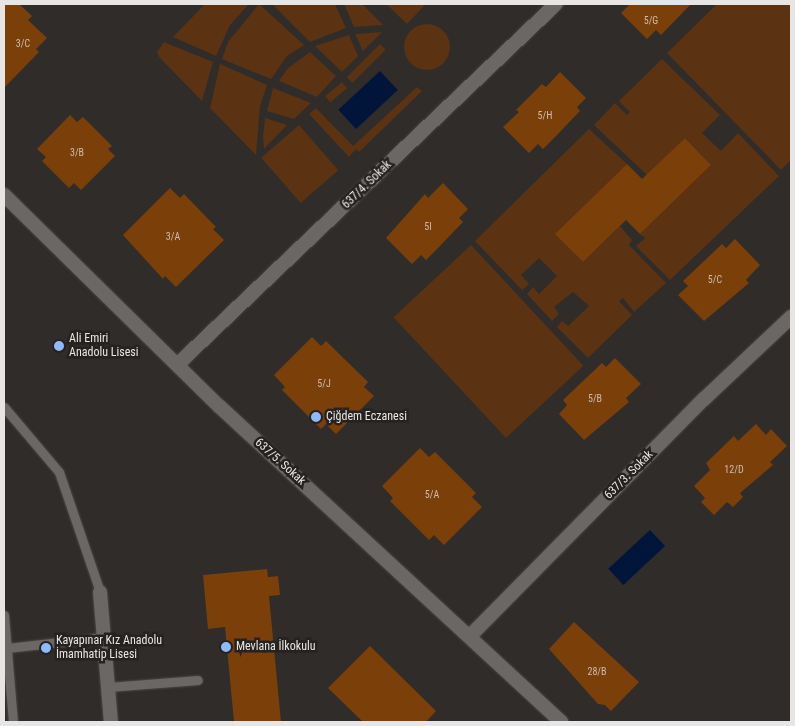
<!DOCTYPE html>
<meta charset="utf-8">
<style>
body{margin:0}
#map{position:relative;width:795px;height:726px;overflow:hidden;background:#2f2c2a;font-family:"Roboto Condensed",sans-serif}
div>[style]{position:absolute}
.green>*{inset:0;background:#5b3212;transform-origin:0 0}
.round{border-radius:50%}
.water>*{inset:0;background:#01153a;transform-origin:0 0}
.building>*{inset:0;background:#7b3f0a}
.roads{filter:drop-shadow(0 0 1px #4a4745) drop-shadow(0 0 1px #4a4745)}
.service>*{height:9px;margin:-4.5px;padding:0 4.5px;transform-origin:4.5px;border-radius:4.5px;background:#6b6765}
.minor>*{height:14px;margin:-7px;padding:0 7px;transform-origin:7px;border-radius:7px;background:#6b6765}
.dots>*{width:14px;height:14px;translate:-50% -50%;box-sizing:border-box;border:2px solid #262220;border-radius:50%}
span{translate:-50% -50%;white-space:nowrap;text-align:center;line-height:1.15;-webkit-text-stroke:5px #262220;paint-order:stroke}
.number-label{font-size:10px;color:#cdbcae}
.number-label span{-webkit-text-stroke-width:0}
.street-label{font-size:12px;color:#e8e6e4}
.poi-label{font-size:12px;color:#e8e6e4}
.left{translate:0 -50%;text-align:left}
.frame{position:absolute;inset:0;border:5px solid #e8e6e4;pointer-events:none}
</style>
<div id="map">
<div class="green">
<i style="clip-path:polygon(205px 4px,249px 4px,230px 25px,216px 56px,173px 37px)"></i>
<i style="clip-path:polygon(259px 4px,304px 45px,287px 56px,271px 79px,222px 59px,228px 42px)"></i>
<i style="clip-path:polygon(272px 4px,335px 4px,346px 28px,310px 42px)"></i>
<i style="clip-path:polygon(344px 4px,362px 4px,383px 25px,354px 27px)"></i>
<i style="clip-path:polygon(386px 4px,422px 4px,424px 6px,407px 24px)"></i>
<i style="clip-path:polygon(717px 4px,791px 4px,791px 160px,781px 170px,667px 53px)"></i>
<i class="round" style="left:404px;top:24px;width:46px;height:46px"></i>
<i style="clip-path:polygon(382px 32px,363px 51px,355px 34px)"></i>
<i style="clip-path:polygon(349px 35px,358px 56px,342px 72px,315px 46px)"></i>
<i style="clip-path:polygon(164px 42px,213px 62px,202px 101px,159px 57px,157px 52px)"></i>
<i style="left:380px;top:44px;width:8px;height:47px;rotate:45deg"></i>
<i style="clip-path:polygon(310px 52px,336px 76px,317px 97px,279px 81px,288px 68px)"></i>
<i style="clip-path:polygon(662px 59px,720px 115px,702px 133px,721px 151px,738px 133px,779px 176px,670px 280px,636px 246px,645px 238px,640px 234px,711px 165px,685px 138px,647px 175px,594px 125px,615px 103px,627px 115px,630px 112px,619px 101px)"></i>
<i style="clip-path:polygon(220px 64px,267px 85px,260px 106px,256px 155px,210px 108px)"></i>
<i style="left:342px;top:82px;width:8px;height:22px;rotate:50deg"></i>
<i style="clip-path:polygon(417px 87px,422px 91px,359px 152px,356px 149px,349px 157px,309px 114px,316px 108px,353px 146px)"></i>
<i style="clip-path:polygon(273px 88px,311px 103px,294px 119px,267px 111px)"></i>
<i style="clip-path:polygon(265px 118px,287px 125px,264px 149px,263px 136px)"></i>
<i style="left:299px;top:125px;width:60px;height:50px;rotate:49deg"></i>
<i style="clip-path:polygon(589px 129px,627px 164px,556px 234px,583px 262px,620px 226px,632px 240px,629px 245px,666px 283px,634px 312px,623px 298px,619px 301px,632px 315px,588px 358px,557px 327px,562px 321px,568px 326px,589px 306px,573px 292px,554px 307px,559px 314px,552px 321px,527px 294px,533px 287px,539px 294px,557px 276px,539px 258px,521px 275px,529px 284px,522px 290px,475px 241px)"></i>
<i style="left:471px;top:245px;width:165px;height:106px;rotate:47deg"></i>
</div>
<div class="water">
<i style="left:380px;top:71px;width:26px;height:57px;rotate:47deg"></i>
<i style="left:650px;top:530px;width:22px;height:57px;rotate:47deg"></i>
</div>
<div class="building">
<i style="clip-path:polygon(4px 4px,19px 4px,32px 16px,28px 20px,47px 38px,36px 49px,39px 52px,4px 88px)"></i>
<i style="clip-path:polygon(630px 4px,691px 4px,661px 35px,656px 30px,647px 39px,621px 13px)"></i>
<i style="clip-path:polygon(560px 72px,586px 98px,577px 107px,580px 111px,555px 137px,543px 149px,538px 144px,529px 153px,503px 127px,519px 112px,516px 110px,542px 84px,546px 87px)"></i>
<i style="clip-path:polygon(70px 115px,77px 122px,83px 117px,112px 146px,108px 149px,115px 156px,81px 190px,74px 183px,69px 188px,42px 161px,46px 157px,37px 149px)"></i>
<i style="clip-path:polygon(685px 138px,711px 165px,640px 234px,626px 220px,583px 262px,555px 234px,627px 164px,642px 179px)"></i>
<i style="clip-path:polygon(443px 183px,468px 209px,459px 218px,463px 222px,438px 248px,426px 260px,421px 255px,412px 264px,386px 238px,425px 194px,428px 198px)"></i>
<i style="clip-path:polygon(170px 188px,180px 198px,184px 194px,216px 227px,213px 229px,224px 240px,176px 287px,165px 276px,163px 279px,123px 235px)"></i>
<i style="clip-path:polygon(735px 239px,760px 265px,746px 280px,749px 283px,704px 321px,678px 295px,688px 286px,683px 281px,722px 244px,726px 248px)"></i>
<i style="clip-path:polygon(312px 337px,321px 346px,326px 341px,368px 382px,364px 387px,374px 396px,336px 434px,326px 424px,321px 429px,282px 390px,285px 387px,274px 375px)"></i>
<i style="clip-path:polygon(615px 358px,641px 384px,626px 398px,629px 402px,584px 440px,559px 414px,567px 405px,563px 400px,602px 363px,606px 367px)"></i>
<i style="clip-path:polygon(756px 424px,766px 435px,771px 429px,787px 446px,770px 462px,773px 465px,740px 493px,743px 497px,733px 507px,727px 502px,714px 515px,701px 502px,705px 498px,694px 486px,710px 470px,706px 463px,734px 436px,738px 441px)"></i>
<i style="clip-path:polygon(420px 448px,429px 457px,435px 452px,476px 493px,472px 497px,482px 507px,444px 545px,434px 535px,429px 540px,390px 501px,393px 498px,382px 486px)"></i>
<i style="clip-path:polygon(267px 569px,268px 577px,278px 576px,280px 595px,269px 596px,281px 722px,234px 722px,225px 627px,208px 629px,203px 575px)"></i>
<i style="clip-path:polygon(574px 622px,639px 682px,611px 711px,605px 705px,598px 704px,549px 649px)"></i>
<i style="clip-path:polygon(370px 646px,436px 711px,426px 722px,363px 722px,328px 688px)"></i>
</div>
<div class="roads">
<div class="service">
<i style="left:4px;top:407px;width:85px;rotate:49.8deg"></i>
<i style="left:59px;top:472px;width:127px;rotate:71.1deg"></i>
<i style="left:4px;top:615px;width:107px;rotate:85.2deg"></i>
<i style="left:7px;top:648px;width:98px;rotate:-6.5deg"></i>
<i style="left:108px;top:687px;width:90px;rotate:-4.4deg"></i>
</div>
<div class="minor">
<i style="left:4px;top:195px;width:301px;rotate:44.5deg"></i>
<i style="left:219px;top:406px;width:466px;rotate:42.7deg"></i>
<i style="left:177px;top:365px;width:523px;rotate:-43.61deg"></i>
<i style="left:100px;top:592px;width:130px;rotate:85.2deg"></i>
<i style="left:470px;top:636px;width:333px;rotate:-45.4deg"></i>
<i style="left:704px;top:399px;width:120px;rotate:-43.3deg"></i>
</div>
</div>
<div class="dots">
<i style="left:59px;top:346px;background:#8eb9fd"></i>
<i style="left:316px;top:417px;background:#8eb9fd"></i>
<i style="left:226px;top:647px;background:#8eb9fd"></i>
<i style="left:46px;top:648px;background:#8eb9fd"></i>
</div>
<div class="number-label">
<span style="left:651px;top:21px">5/G</span>
<span style="left:23px;top:44px">3/C</span>
<span style="left:545px;top:116px">5/H</span>
<span style="left:77px;top:153px">3/B</span>
<span style="left:428px;top:227px">5I</span>
<span style="left:173px;top:237px">3/A</span>
<span style="left:715px;top:280px">5/C</span>
<span style="left:324px;top:384px">5/J</span>
<span style="left:595px;top:399px">5/B</span>
<span style="left:734px;top:470px">12/D</span>
<span style="left:432px;top:495px">5/A</span>
<span style="left:597px;top:672px">28/B</span>
</div>
<div class="street-label">
<span style="left:367px;top:185px;rotate:-44deg">637/4. Sokak</span>
<span style="left:280px;top:462px;rotate:42deg">637/5. Sokak</span>
<span style="left:629px;top:475px;rotate:-45deg">637/3. Sokak</span>
</div>
<div class="poi-label">
<span class="left" style="left:69px;top:346px">Ali Emiri<br>Anadolu Lisesi</span>
<span class="left" style="left:326px;top:417px">Çiğdem Eczanesi</span>
<span class="left" style="left:56px;top:648px">Kayapınar Kız Anadolu<br>İmamhatip Lisesi</span>
<span class="left" style="left:236px;top:647px">Mevlana İlkokulu</span>
</div>
<div class="frame"></div>
</div>
